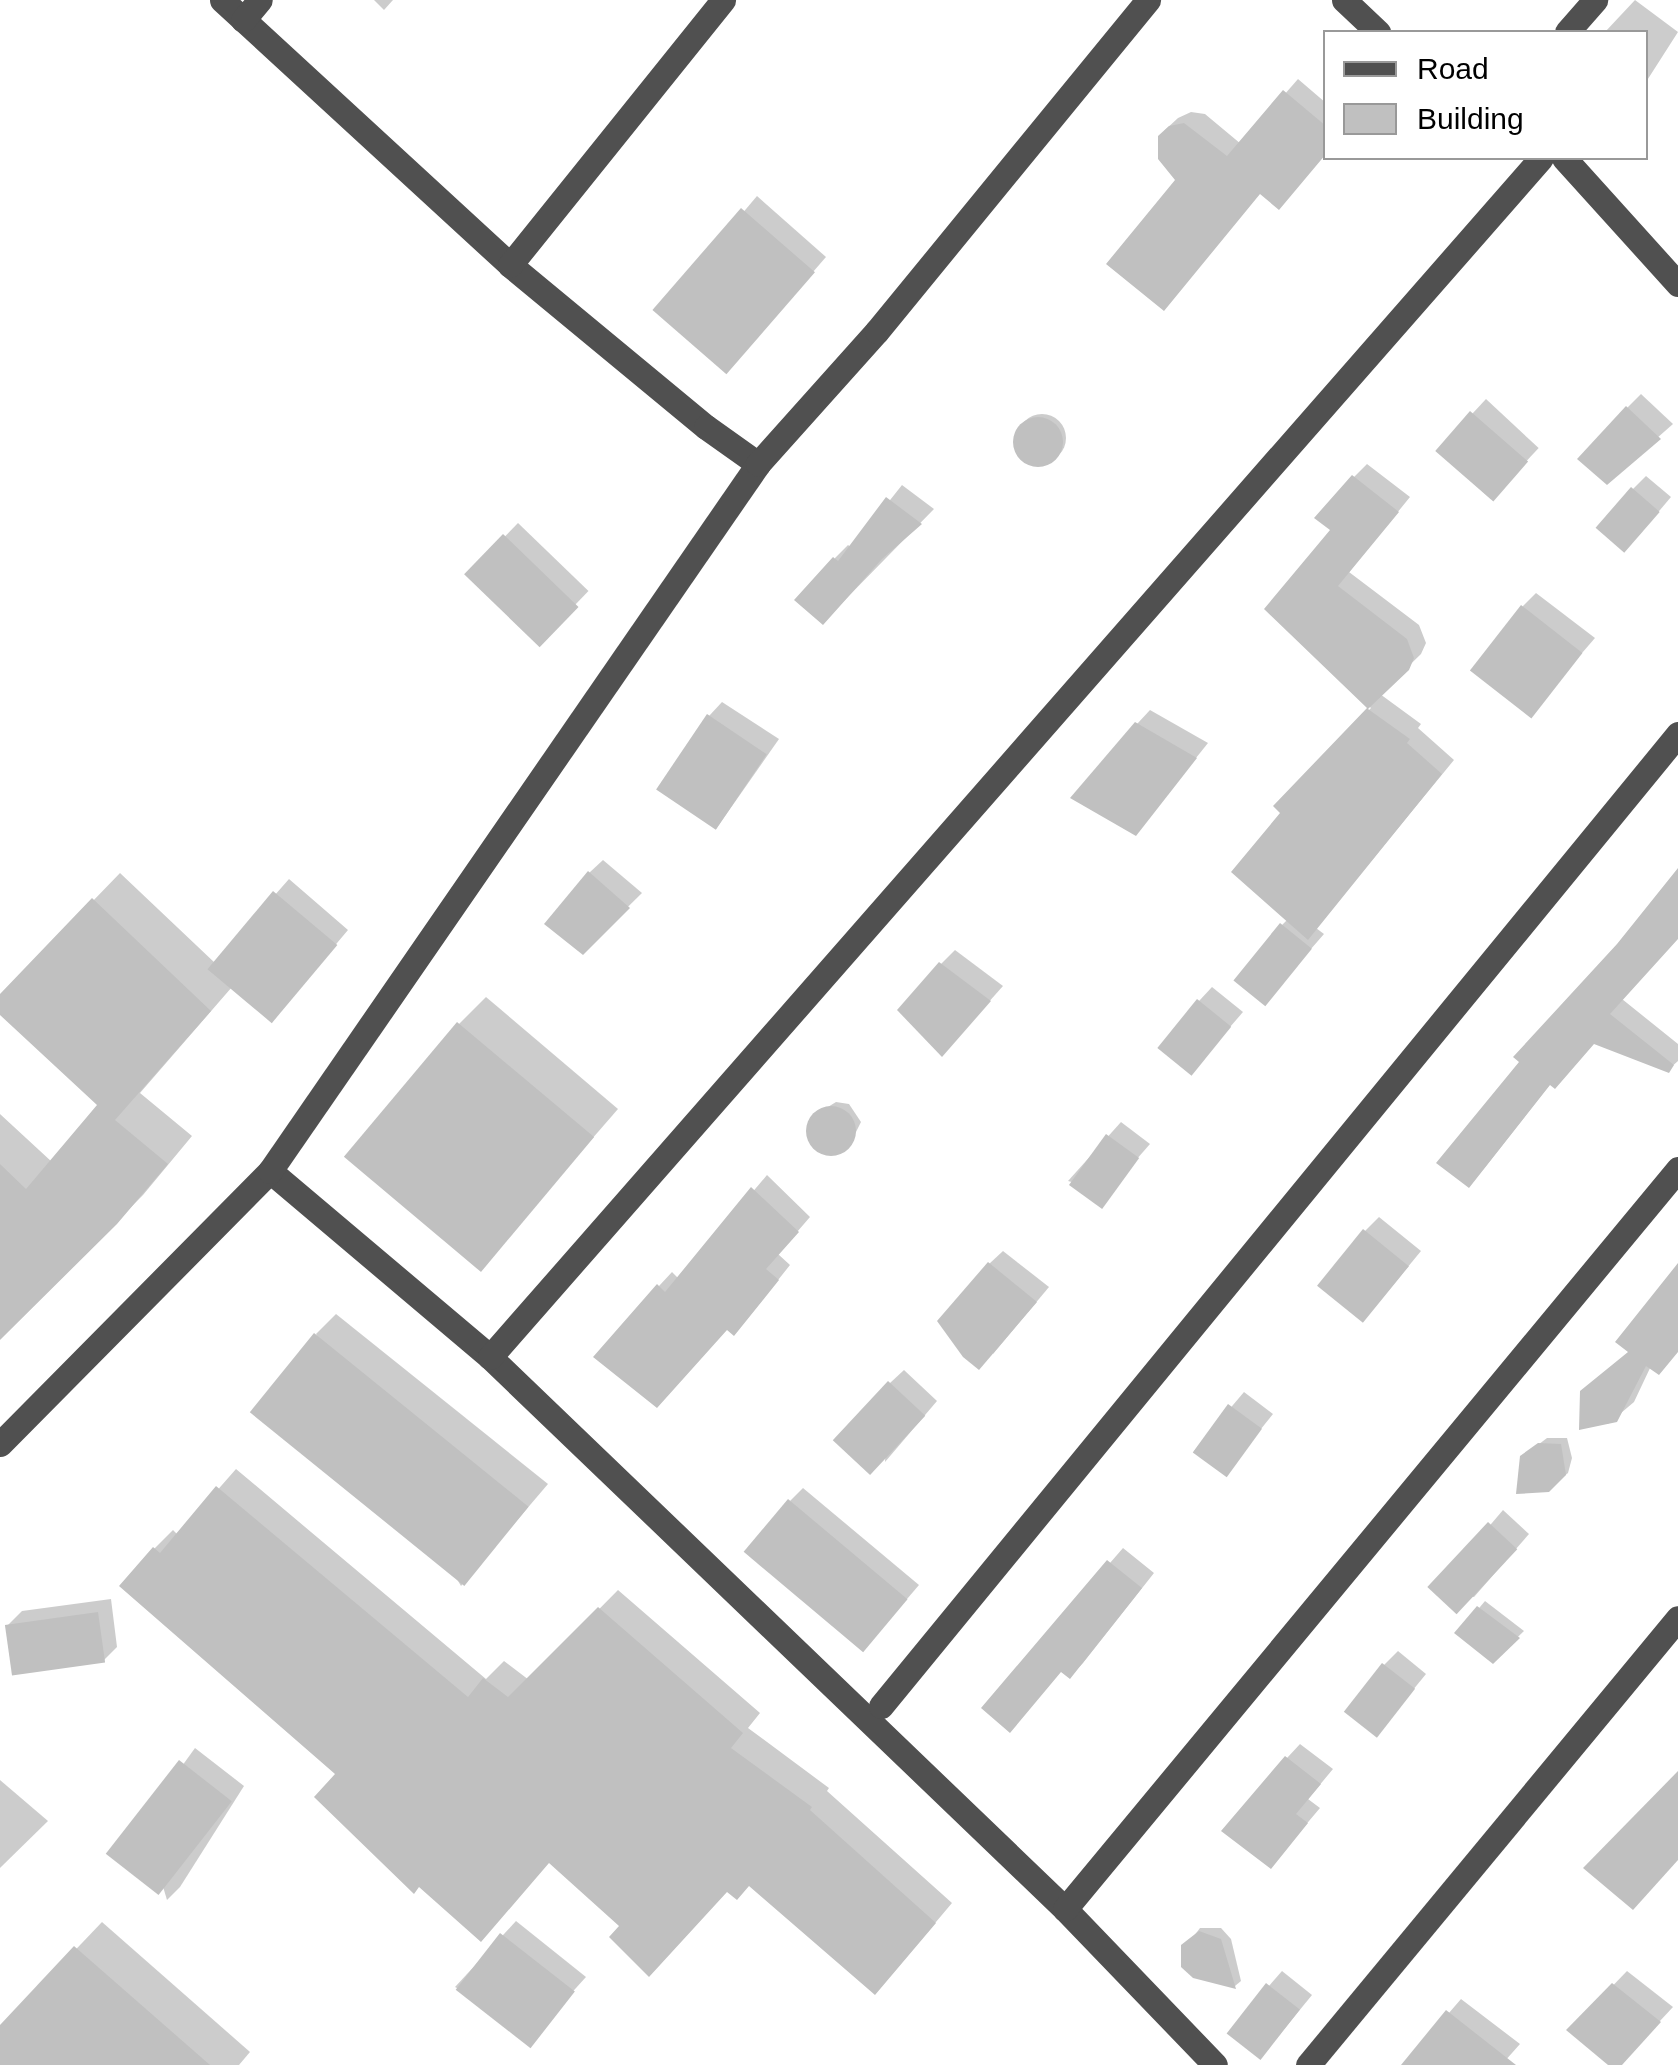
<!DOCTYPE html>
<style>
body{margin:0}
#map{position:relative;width:1678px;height:2065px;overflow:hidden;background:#fff;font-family:Arial,sans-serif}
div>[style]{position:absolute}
.shadow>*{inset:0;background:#0003;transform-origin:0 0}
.round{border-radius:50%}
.building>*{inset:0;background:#c0c0c0;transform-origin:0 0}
.minor>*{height:25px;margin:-12.5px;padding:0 12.5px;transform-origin:12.5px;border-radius:12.5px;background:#505050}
span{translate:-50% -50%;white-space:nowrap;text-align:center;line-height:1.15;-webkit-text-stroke:8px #fff;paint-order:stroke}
.legend{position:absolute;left:1323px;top:30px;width:325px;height:130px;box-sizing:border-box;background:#fff;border:2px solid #999;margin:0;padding:12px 18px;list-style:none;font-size:30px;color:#000}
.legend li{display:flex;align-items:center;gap:20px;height:50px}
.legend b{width:50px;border:2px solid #999}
</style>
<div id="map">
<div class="shadow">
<i style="clip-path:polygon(374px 0,393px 0,384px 10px)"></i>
<i style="clip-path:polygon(1635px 0,1678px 32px,1646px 82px,1646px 32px,1605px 32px)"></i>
<i style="clip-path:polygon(1298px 79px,1326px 103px,1326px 153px,1261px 191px,1178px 181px,1164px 131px,1178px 118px,1191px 112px,1205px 114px,1241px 144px)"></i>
<i style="clip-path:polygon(757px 196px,826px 257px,739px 357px,659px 312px)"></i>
<i style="clip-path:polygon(1641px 394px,1673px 424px,1607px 482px,1627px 408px)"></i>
<i style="left:1486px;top:399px;width:72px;height:70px;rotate:43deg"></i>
<i class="round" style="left:1018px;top:414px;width:48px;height:48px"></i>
<i style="clip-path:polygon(1367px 464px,1410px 497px,1349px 572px,1419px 625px,1426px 643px,1421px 654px,1380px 694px,1421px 724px,1418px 728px,1454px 760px,1316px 928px,1324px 934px,1277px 988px,1282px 925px,1288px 919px,1284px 813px,1276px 806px,1371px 708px,1268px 609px,1333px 530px,1354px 477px)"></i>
<i style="clip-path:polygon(1646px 476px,1671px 497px,1638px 536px,1633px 489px)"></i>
<i style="clip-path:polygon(902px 485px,934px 509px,837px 608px,835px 558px,848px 545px,852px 548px)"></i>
<i style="left:518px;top:523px;width:98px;height:72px;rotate:44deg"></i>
<i style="clip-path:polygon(1536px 593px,1595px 638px,1544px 697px,1522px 607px)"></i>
<i style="clip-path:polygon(722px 702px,779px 739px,716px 829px,709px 716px)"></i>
<i style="clip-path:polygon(1150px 710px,1208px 743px,1136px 833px,1137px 724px)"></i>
<i style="clip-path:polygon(603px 860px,642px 893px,582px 952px,589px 873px)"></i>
<i style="clip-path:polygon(1678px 872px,1678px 937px,1622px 999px,1678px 1044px,1678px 1061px,1668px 1070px,1595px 1041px,1551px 1083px,1482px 1171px,1619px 945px)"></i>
<i style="clip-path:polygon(120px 873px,215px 963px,289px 879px,348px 930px,284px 1006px,232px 987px,140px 1093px,192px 1136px,143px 1195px,0 1339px,0 1114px,52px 1162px,100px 1104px,0 1012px,0 997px)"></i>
<i style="clip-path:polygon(955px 950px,1003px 986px,955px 1040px,941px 964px)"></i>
<i style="clip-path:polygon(1212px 987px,1243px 1012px,1205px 1056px,1199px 1001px)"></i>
<i style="clip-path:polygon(486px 997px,618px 1109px,479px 1269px,459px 1024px)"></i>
<i style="clip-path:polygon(836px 1102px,849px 1104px,861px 1122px,850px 1144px,829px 1153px,816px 1148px,809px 1135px,815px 1115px)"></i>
<i style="clip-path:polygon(1121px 1122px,1150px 1144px,1108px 1192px,1068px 1181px)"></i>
<i style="clip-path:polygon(767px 1175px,810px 1217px,778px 1254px,790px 1265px,747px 1319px,728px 1327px,671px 1391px,659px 1286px,672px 1272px,679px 1279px)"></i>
<i style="clip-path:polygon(1379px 1217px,1421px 1251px,1375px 1307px,1365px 1231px)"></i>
<i style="clip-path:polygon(1003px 1251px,1049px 1287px,993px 1354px,989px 1264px)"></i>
<i style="clip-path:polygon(1678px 1267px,1678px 1351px,1651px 1366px,1634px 1402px,1608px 1424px,1631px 1350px)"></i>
<i style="clip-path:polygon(336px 1314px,548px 1484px,461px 1586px,316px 1334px)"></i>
<i style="clip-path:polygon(904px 1370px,937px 1401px,885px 1462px,890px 1383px)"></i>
<i style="clip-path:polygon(1244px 1392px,1273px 1414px,1236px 1460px,1194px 1451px)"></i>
<i style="clip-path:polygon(1547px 1438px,1567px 1438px,1572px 1458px,1568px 1473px,1548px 1489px,1530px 1451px)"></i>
<i style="clip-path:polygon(236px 1469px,486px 1679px,504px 1661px,529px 1680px,618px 1590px,760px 1713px,748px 1728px,829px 1788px,827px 1791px,952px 1903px,893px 1973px,750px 1884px,623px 1926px,550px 1861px,338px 1774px,154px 1549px,173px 1530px,178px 1535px)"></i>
<i style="clip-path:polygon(803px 1488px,919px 1585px,872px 1640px,790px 1501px)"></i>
<i style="clip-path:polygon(1503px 1510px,1529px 1534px,1474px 1597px,1435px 1590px)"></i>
<i style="clip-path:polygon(1123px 1548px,1154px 1573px,1083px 1663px,1070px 1676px,1062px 1670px,984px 1708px)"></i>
<i style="clip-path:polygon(111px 1599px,117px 1647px,103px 1661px,8px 1625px,22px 1611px)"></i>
<i style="clip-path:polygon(1485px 1601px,1524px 1631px,1493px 1661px,1458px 1633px)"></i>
<i style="clip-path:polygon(1398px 1651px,1426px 1674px,1377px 1734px,1384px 1665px)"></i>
<i style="clip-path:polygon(1300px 1744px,1333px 1769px,1308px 1799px,1320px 1808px,1271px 1866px,1287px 1758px)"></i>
<i style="clip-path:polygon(195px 1748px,244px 1786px,180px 1887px,167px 1900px,143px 1820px)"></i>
<i style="clip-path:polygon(0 1780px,48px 1821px,0 1868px)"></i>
<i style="clip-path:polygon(516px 1921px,586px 1977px,537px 2031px,455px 1987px)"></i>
<i style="clip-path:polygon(102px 1922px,250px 2052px,239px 2065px,0 2065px,0 2029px)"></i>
<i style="clip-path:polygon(1200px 1928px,1221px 1928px,1231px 1939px,1241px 1981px,1235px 1986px,1183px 1966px,1181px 1953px)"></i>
<i style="clip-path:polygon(1282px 1971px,1312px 1995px,1272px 2044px,1229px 2032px)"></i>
<i style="clip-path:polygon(1627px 1971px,1673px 2007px,1619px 2065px,1612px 2065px,1570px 2030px)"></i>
<i style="clip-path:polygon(1461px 1999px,1520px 2044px,1504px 2062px,1507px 2065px,1404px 2065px)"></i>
</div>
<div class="building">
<i style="clip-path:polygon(1283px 90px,1326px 126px,1326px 154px,1279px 210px,1260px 194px,1164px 311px,1106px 264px,1175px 180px,1158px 159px,1158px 136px,1169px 126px,1184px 123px,1227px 156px)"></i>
<i style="left:741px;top:208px;width:98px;height:135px;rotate:41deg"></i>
<i style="clip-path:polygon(1626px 406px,1661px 439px,1607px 485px,1577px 459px)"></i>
<i style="left:1470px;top:411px;width:77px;height:53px;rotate:41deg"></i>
<i class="round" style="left:1013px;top:417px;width:50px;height:50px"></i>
<i style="clip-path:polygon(1352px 475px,1399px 512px,1338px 586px,1407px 639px,1414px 658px,1409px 670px,1368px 709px,1410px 739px,1407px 743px,1442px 774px,1308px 940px,1231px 872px,1280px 813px,1273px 806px,1367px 708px,1264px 609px,1330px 530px,1314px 518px)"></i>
<i style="left:1631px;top:487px;width:38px;height:54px;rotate:41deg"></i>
<i style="clip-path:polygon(886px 497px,922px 524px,882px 559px,823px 625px,794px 600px,833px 557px,838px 561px)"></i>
<i style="left:503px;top:534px;width:105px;height:56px;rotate:44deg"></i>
<i style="left:1521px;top:605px;width:78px;height:83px;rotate:38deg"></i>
<i style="left:707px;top:714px;width:72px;height:91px;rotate:34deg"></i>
<i style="clip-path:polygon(1135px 722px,1197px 758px,1136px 836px,1070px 798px)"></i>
<i style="clip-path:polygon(1678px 868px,1678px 939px,1610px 1014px,1674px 1065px,1669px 1073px,1594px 1044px,1555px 1089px,1550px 1085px,1469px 1188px,1436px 1163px,1519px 1062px,1513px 1057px,1617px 944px)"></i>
<i style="clip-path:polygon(588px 871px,630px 908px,583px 955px,544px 924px)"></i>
<i style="left:273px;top:891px;width:84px;height:102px;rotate:40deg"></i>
<i style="clip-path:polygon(92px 898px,211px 1011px,115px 1120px,168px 1164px,117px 1224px,0 1340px,0 1164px,26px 1189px,97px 1105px,0 1015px,0 994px)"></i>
<i style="left:1280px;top:923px;width:41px;height:74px;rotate:39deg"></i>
<i style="clip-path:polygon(939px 962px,991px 1001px,942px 1057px,897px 1010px)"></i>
<i style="left:1197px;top:999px;width:44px;height:63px;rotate:39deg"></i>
<i style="left:457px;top:1022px;width:179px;height:176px;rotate:40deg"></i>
<i class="round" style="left:806px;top:1106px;width:50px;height:50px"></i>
<i style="left:1106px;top:1134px;width:41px;height:63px;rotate:36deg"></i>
<i style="clip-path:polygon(751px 1187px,799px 1232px,766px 1269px,779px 1280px,734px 1336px,727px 1330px,657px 1408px,593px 1357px,657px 1284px,665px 1292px)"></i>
<i style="left:1363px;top:1229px;width:59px;height:73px;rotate:39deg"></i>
<i style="clip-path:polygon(988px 1262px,1037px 1302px,979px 1370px,963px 1357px,937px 1321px)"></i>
<i style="clip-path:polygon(1678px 1263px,1678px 1352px,1659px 1375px,1646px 1366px,1617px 1422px,1579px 1430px,1580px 1391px,1628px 1352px,1615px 1342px)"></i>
<i style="left:314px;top:1333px;width:276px;height:102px;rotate:39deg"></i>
<i style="left:888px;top:1381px;width:51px;height:81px;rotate:43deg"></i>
<i style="left:1228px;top:1404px;width:42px;height:60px;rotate:36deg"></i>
<i style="clip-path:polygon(1538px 1443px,1561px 1444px,1566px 1475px,1549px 1492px,1516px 1494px,1520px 1456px)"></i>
<i style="clip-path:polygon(216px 1486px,468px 1697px,483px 1678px,508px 1697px,598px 1607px,743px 1733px,731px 1748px,812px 1807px,810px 1810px,936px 1923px,875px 1995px,749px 1886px,737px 1900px,727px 1892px,649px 1977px,609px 1937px,619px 1926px,549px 1863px,481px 1942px,419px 1887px,414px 1894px,314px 1797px,335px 1774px,119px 1586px,153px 1547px,160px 1553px)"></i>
<i style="left:788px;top:1499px;width:156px;height:69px;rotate:40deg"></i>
<i style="left:1488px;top:1522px;width:40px;height:89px;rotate:43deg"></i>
<i style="clip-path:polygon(1107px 1560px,1142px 1588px,1070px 1679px,1061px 1672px,1010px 1733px,981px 1708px)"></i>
<i style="clip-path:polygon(1477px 1606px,1520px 1638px,1493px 1664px,1454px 1633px)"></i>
<i style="left:98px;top:1612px;width:51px;height:94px;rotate:82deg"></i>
<i style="left:1382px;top:1663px;width:42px;height:62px;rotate:38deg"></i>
<i style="clip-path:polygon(1285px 1756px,1321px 1784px,1296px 1814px,1308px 1823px,1271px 1869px,1221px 1831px)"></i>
<i style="left:179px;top:1760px;width:67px;height:119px;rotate:38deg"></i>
<i style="clip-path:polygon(1678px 1771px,1678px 1860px,1633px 1910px,1583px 1868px)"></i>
<i style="clip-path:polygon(1199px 1931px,1221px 1939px,1236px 1989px,1193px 1978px,1181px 1967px,1181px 1945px)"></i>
<i style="left:500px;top:1933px;width:95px;height:72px;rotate:38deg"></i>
<i style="clip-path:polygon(74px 1946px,210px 2065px,0 2065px,0 2025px)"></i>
<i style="left:1266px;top:1983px;width:43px;height:64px;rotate:38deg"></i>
<i style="clip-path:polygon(1612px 1983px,1661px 2022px,1622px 2065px,1608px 2065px,1566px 2030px)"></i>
<i style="clip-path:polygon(1446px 2010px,1516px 2065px,1401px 2065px)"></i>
</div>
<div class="minor">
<i style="left:222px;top:0;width:391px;rotate:42.6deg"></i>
<i style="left:510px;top:265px;width:254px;rotate:39.6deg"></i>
<i style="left:706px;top:427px;width:64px;rotate:35.4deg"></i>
<i style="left:1344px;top:0;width:47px;rotate:43.3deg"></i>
<i style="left:243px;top:20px;width:26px;rotate:-50deg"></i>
<i style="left:1567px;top:32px;width:43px;rotate:-48.8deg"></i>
<i style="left:1564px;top:158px;width:170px;rotate:47.9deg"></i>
<i style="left:510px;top:265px;width:340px;rotate:-51.2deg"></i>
<i style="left:270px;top:1171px;width:288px;rotate:40.2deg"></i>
<i style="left:490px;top:1357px;width:797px;rotate:43.83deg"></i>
<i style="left:1065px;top:1909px;width:216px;rotate:46.1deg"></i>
<i style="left:490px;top:1357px;width:1594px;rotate:-48.76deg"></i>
<i style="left:0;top:1444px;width:384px;rotate:-45.3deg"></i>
<i style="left:270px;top:1171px;width:859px;rotate:-55.38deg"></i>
<i style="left:758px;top:464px;width:178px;rotate:-48.2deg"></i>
<i style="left:877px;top:331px;width:428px;rotate:-50.7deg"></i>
<i style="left:881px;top:1706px;width:1257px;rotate:-50.65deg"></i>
<i style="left:1065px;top:1909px;width:961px;rotate:-50.36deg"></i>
<i style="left:1308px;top:2065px;width:580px;rotate:-50.38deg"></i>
</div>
<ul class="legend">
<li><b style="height:12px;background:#505050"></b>Road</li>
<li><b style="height:28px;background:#c0c0c0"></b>Building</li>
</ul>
</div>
